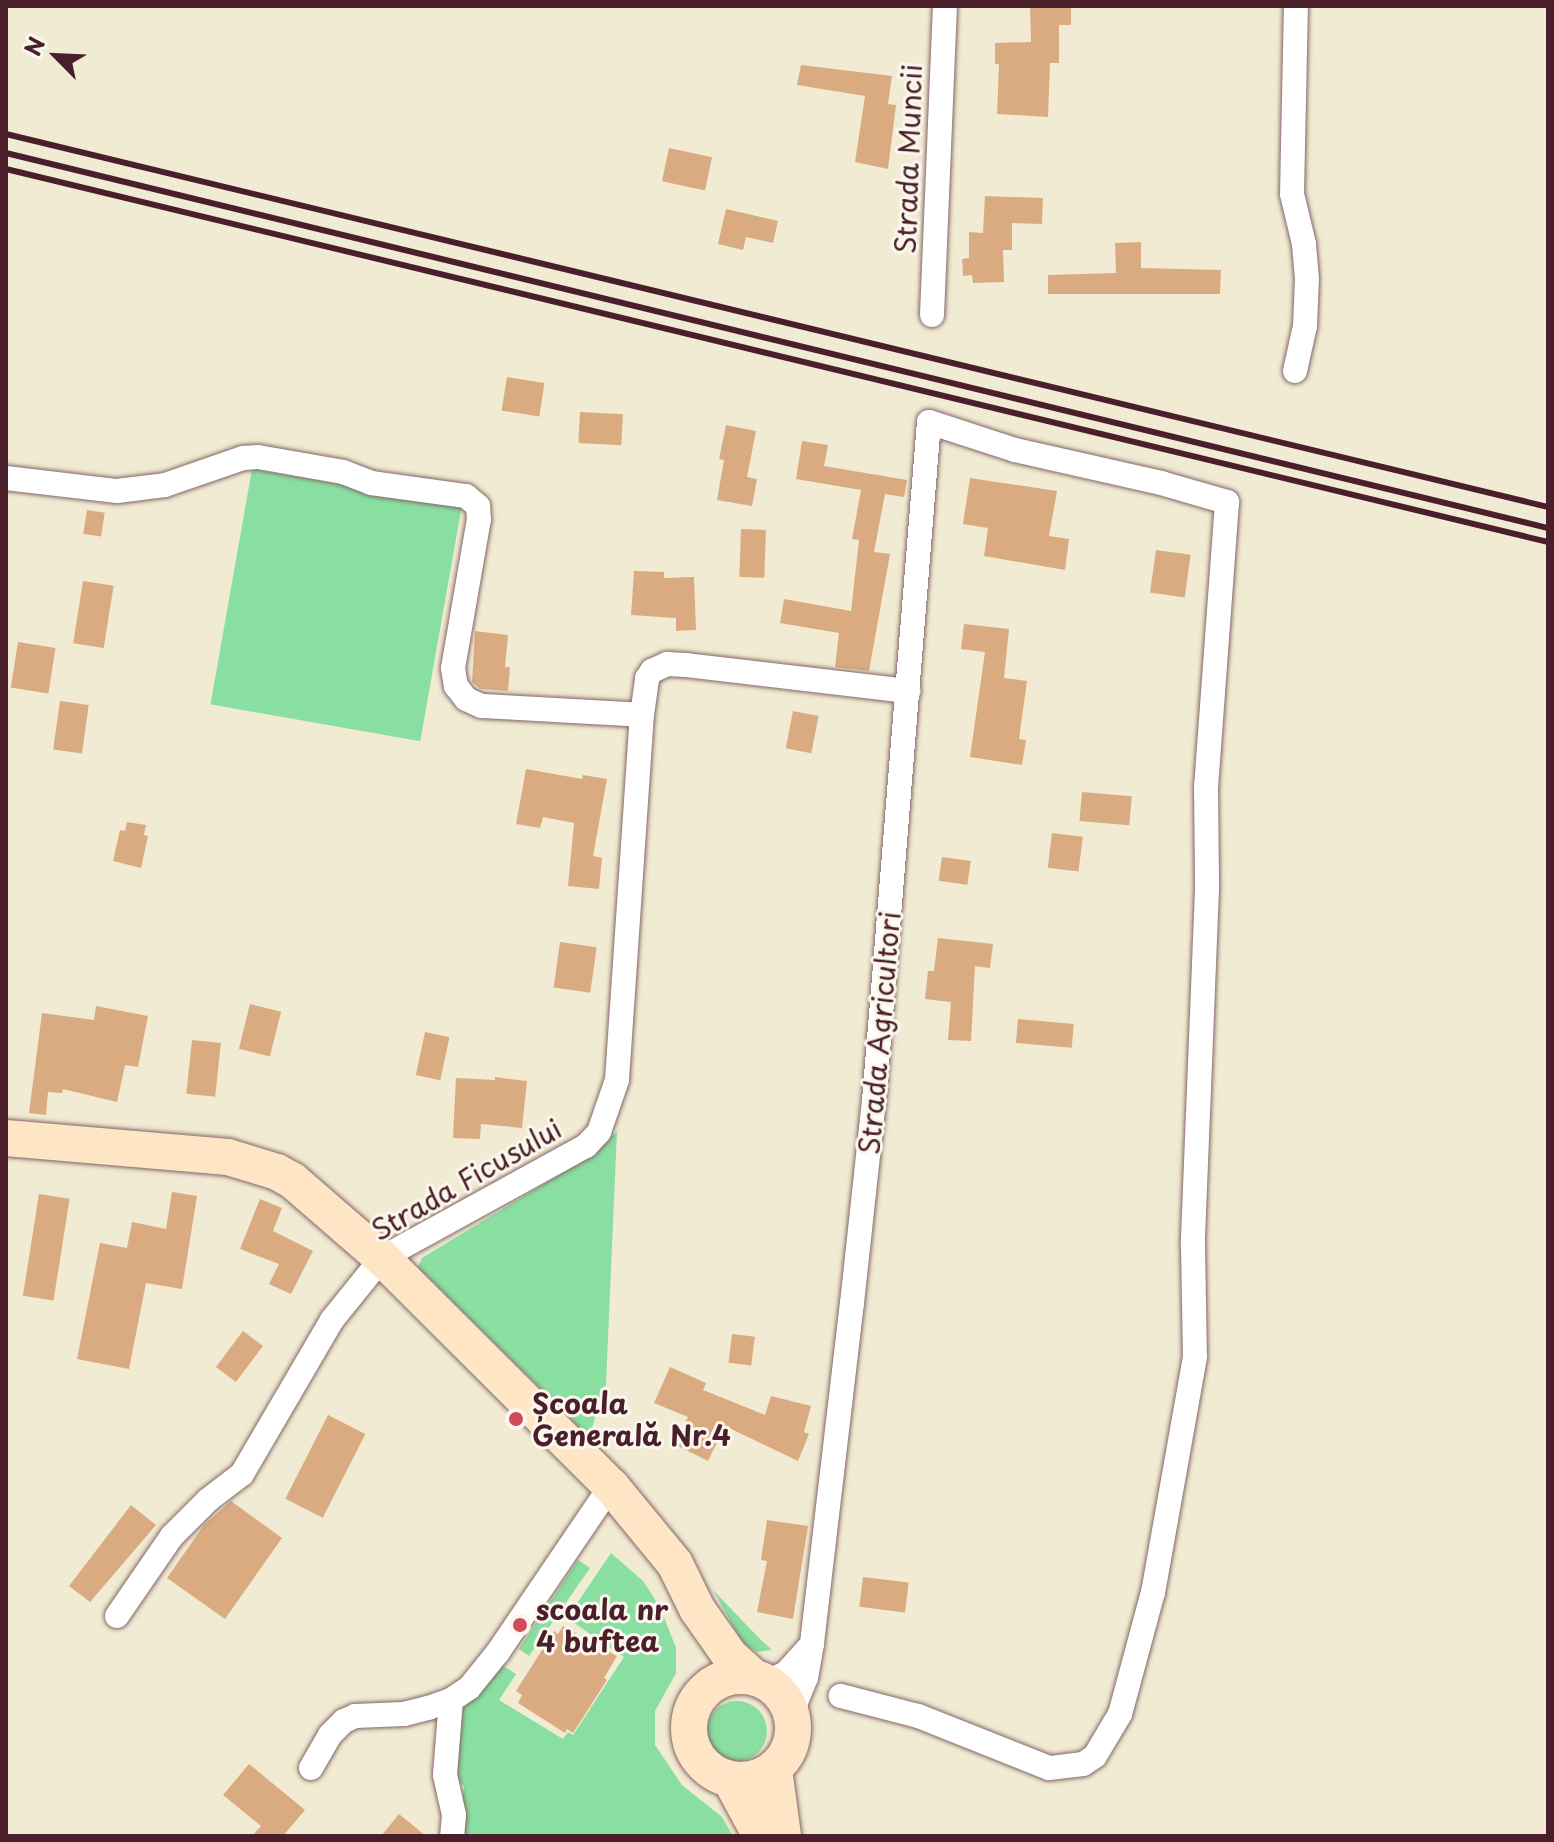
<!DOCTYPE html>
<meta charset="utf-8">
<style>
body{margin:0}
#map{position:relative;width:1554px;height:1842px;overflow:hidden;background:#f1ebd3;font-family:"Playpen Sans",sans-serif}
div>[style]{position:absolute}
.green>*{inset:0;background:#89dfa1;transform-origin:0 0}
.round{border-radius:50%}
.building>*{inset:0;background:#daab81;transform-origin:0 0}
.roads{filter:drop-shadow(0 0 2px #846666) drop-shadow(0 0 2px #846666)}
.minor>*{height:24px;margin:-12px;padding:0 12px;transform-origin:12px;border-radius:12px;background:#fff}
.secondary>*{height:36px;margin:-18px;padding:0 18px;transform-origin:18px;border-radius:18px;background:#fde5c5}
.secondary>.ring{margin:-18px;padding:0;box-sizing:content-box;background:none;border:36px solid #fde5c5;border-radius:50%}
.rail>*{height:6px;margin:-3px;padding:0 3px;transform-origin:3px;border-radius:3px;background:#4a1f2b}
.dots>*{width:22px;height:22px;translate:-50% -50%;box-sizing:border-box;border:4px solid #fbf7ec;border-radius:50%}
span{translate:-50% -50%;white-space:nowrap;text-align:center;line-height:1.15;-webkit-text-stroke:6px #fbf7ec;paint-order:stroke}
.street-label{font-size:28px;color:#4a1f2b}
.poi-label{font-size:28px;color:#4a1f2b;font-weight:700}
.left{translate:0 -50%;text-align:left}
.frame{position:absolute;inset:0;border:8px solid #4a1f2b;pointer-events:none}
.north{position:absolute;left:16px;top:16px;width:80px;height:80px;-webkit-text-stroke:6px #fbf7ec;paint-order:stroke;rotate:294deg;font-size:22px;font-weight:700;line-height:32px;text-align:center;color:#4a1f2b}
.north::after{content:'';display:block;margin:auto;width:28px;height:36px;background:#4a1f2b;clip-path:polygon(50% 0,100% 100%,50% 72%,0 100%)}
</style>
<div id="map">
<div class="green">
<i style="left:252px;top:469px;width:213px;height:239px;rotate:10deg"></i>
<i style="clip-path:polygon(617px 1132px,606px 1384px,589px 1437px,418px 1267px,422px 1258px,567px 1170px)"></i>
<i style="clip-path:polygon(611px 1553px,643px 1581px,660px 1607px,676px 1648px,676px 1673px,655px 1711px,655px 1745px,682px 1785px,722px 1817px,733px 1836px,458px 1836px,464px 1786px,459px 1781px,455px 1759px,458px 1710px,502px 1665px,516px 1674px,499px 1700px,563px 1739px,568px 1732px,573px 1735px,624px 1657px,567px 1618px)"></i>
<i style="clip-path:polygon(578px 1560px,590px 1568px,529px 1656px,519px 1649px)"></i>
<i style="clip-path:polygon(713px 1590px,759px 1638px,772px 1650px,757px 1652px,742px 1642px)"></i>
<i class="round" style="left:707px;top:1701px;width:60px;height:60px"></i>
</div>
<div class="building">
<i style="clip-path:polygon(1030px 6px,1071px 6px,1071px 25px,1059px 25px,1059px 63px,1050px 63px,1048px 117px,997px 114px,999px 64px,995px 64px,995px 43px,1031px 42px)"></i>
<i style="clip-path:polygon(801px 65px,892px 76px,888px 104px,896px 105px,888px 169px,855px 162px,865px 96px,797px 85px)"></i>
<i style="left:669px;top:148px;width:44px;height:34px;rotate:12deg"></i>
<i style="clip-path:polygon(985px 196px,1043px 198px,1042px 224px,1012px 223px,1012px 250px,1003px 250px,1004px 282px,973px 283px,972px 275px,963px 276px,962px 259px,969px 258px,969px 232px,983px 233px)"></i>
<i style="clip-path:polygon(726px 209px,778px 221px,773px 243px,746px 237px,743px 250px,718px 244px)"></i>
<i style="clip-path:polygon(1141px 242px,1141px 268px,1221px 270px,1220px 294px,1048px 294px,1048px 275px,1116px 273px,1115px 243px)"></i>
<i style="left:507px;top:377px;width:38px;height:34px;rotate:9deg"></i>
<i style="left:580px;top:412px;width:43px;height:31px;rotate:3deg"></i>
<i style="clip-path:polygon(726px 425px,756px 431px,747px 477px,757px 479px,752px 506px,717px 500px,724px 460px,719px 459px)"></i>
<i style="clip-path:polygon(802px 441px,828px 445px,824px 466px,907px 480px,904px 497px,885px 494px,874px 552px,890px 554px,869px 671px,835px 667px,839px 633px,780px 623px,784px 599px,851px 611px,859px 540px,852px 539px,861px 490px,796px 479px)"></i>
<i style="clip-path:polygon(970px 478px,1057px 491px,1049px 536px,1069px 539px,1065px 570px,984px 556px,988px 528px,963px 524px)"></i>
<i style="left:87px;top:510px;width:18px;height:24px;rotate:9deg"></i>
<i style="left:741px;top:529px;width:25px;height:48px;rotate:2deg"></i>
<i style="left:1156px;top:550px;width:35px;height:43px;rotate:8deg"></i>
<i style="clip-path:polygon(634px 571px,664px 572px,664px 578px,694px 577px,696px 630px,676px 631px,676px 618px,631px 615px)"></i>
<i style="left:83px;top:581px;width:31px;height:63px;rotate:9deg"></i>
<i style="clip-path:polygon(964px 624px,1009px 629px,1004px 678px,1027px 681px,1019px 739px,1026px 740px,1022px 765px,970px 757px,985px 652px,961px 649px)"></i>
<i style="clip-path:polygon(475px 631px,508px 635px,505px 667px,510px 667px,508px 691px,481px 689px,472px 682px)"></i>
<i style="left:18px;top:642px;width:38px;height:46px;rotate:9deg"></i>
<i style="left:60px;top:701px;width:29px;height:49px;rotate:8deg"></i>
<i style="left:793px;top:711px;width:26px;height:38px;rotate:11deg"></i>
<i style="clip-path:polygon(526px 769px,582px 779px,583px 775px,607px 779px,593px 856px,602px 858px,599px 889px,568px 886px,574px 823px,543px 817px,540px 828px,516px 824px)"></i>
<i style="left:1082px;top:792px;width:50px;height:29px;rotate:5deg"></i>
<i style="clip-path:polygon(127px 822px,146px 825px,144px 835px,148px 836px,141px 868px,113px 861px,120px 830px,125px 831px)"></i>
<i style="left:1052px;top:833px;width:31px;height:35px;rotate:7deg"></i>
<i style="left:942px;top:857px;width:29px;height:24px;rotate:8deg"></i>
<i style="clip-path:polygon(938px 938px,993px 944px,990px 968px,975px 966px,971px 1041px,948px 1040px,951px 1002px,925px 999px,928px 971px,934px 971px)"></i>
<i style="left:560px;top:942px;width:37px;height:46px;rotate:8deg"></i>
<i style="left:250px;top:1004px;width:32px;height:46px;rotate:14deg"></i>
<i style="clip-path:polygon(96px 1006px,148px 1016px,138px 1067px,125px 1065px,117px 1102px,63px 1089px,62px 1093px,48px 1092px,46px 1115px,29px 1113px,42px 1013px,94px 1020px)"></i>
<i style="left:1018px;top:1019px;width:56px;height:24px;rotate:5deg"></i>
<i style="left:425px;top:1032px;width:25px;height:44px;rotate:12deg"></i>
<i style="left:192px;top:1040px;width:29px;height:54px;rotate:6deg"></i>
<i style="clip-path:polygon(495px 1077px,527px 1081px,522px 1128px,481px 1124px,480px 1139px,453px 1138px,456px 1078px,495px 1080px)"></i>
<i style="clip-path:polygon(172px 1192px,197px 1196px,182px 1289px,146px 1283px,129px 1369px,77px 1359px,100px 1243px,127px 1248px,132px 1222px,166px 1229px)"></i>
<i style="left:39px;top:1194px;width:31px;height:103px;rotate:9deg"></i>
<i style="clip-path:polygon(260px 1199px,282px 1208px,273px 1231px,313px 1251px,291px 1294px,269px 1284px,279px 1264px,240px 1249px)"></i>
<i style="left:243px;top:1331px;width:25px;height:45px;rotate:37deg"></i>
<i style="left:732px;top:1334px;width:23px;height:29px;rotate:7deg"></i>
<i style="clip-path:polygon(670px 1367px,706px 1383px,703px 1390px,765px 1415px,771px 1396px,811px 1406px,804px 1432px,809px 1434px,798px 1461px,725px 1426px,708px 1461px,674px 1444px,688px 1417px,654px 1403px)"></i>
<i style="left:328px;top:1415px;width:42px;height:94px;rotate:27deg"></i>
<i style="clip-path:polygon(231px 1501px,282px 1538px,225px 1619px,167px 1578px,204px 1525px)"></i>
<i style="clip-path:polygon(131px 1505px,156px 1525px,90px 1602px,69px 1586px)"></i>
<i style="clip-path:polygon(767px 1520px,808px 1526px,793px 1619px,757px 1612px,767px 1561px,761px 1560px)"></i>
<i style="left:863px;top:1577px;width:46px;height:30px;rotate:7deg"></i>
<i style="clip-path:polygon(563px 1626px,617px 1656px,604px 1678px,607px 1680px,573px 1733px,567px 1729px,565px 1733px,518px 1703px,522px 1695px,516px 1691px,554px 1631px,558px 1634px)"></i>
<i style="clip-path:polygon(249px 1764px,305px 1810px,283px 1836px,252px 1836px,261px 1826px,223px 1795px)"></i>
<i style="clip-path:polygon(399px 1814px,426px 1836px,381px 1836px)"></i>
</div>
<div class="roads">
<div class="minor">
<i style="left:932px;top:315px;width:309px;rotate:-87.6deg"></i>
<i style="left:1295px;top:371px;width:46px;rotate:-77.5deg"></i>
<i style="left:1305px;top:326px;width:47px;rotate:-87.6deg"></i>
<i style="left:1307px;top:279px;width:35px;rotate:-95deg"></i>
<i style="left:1304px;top:244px;width:51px;rotate:-103.5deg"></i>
<i style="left:1292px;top:194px;width:188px;rotate:-88.8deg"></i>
<i style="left:6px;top:478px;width:112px;rotate:6.7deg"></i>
<i style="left:117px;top:491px;width:48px;rotate:-7.1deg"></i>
<i style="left:165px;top:485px;width:83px;rotate:-19.1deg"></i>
<i style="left:243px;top:458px;width:15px;rotate:-4deg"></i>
<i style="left:258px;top:457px;width:86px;rotate:10deg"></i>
<i style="left:343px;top:472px;width:30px;rotate:21deg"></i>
<i style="left:371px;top:483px;width:96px;rotate:7.8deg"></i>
<i style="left:466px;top:496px;width:16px;rotate:40deg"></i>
<i style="left:478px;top:506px;width:13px;rotate:86deg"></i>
<i style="left:479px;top:519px;width:151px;rotate:99.9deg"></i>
<i style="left:453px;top:668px;width:18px;rotate:81deg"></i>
<i style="left:456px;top:686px;width:16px;rotate:52deg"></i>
<i style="left:466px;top:699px;width:17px;rotate:24deg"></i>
<i style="left:482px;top:706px;width:160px;rotate:3.2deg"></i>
<i style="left:117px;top:1616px;width:97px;rotate:-55.5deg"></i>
<i style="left:172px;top:1536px;width:51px;rotate:-45deg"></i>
<i style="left:208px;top:1500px;width:43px;rotate:-37.4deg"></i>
<i style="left:242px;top:1474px;width:178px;rotate:-59.7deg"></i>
<i style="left:332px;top:1320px;width:80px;rotate:-51.1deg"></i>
<i style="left:382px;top:1258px;width:233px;rotate:-28.8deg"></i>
<i style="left:586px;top:1146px;width:19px;rotate:-47deg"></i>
<i style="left:599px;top:1132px;width:55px;rotate:-70.9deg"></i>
<i style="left:617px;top:1080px;width:366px;rotate:-86.1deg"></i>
<i style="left:642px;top:715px;width:37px;rotate:-82deg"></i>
<i style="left:647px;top:678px;width:9px;rotate:-54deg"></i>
<i style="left:652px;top:671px;width:17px;rotate:-25deg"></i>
<i style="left:667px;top:664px;width:19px;rotate:3deg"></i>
<i style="left:686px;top:665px;width:224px;rotate:6.7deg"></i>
<i style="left:768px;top:1682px;width:20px;rotate:-27deg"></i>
<i style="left:786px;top:1673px;width:38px;rotate:-48deg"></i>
<i style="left:451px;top:1700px;width:75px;rotate:94.6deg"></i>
<i style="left:445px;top:1775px;width:41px;rotate:77.3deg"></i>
<i style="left:454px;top:1815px;width:21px;rotate:95deg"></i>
<i style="left:792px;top:1712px;width:37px;rotate:-68deg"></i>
<i style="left:806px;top:1678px;width:36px;rotate:-80deg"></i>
<i style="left:812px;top:1643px;width:342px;rotate:-83.3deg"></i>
<i style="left:852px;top:1303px;width:203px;rotate:-83.8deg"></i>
<i style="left:874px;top:1101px;width:681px;rotate:-85.37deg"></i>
<i style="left:929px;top:422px;width:90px;rotate:18deg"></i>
<i style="left:1015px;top:450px;width:150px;rotate:12.7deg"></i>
<i style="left:1161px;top:483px;width:69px;rotate:16.1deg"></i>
<i style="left:1227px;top:502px;width:285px;rotate:94.2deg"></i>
<i style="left:1206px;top:786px;width:103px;rotate:89.4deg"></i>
<i style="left:1207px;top:889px;width:356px;rotate:92.3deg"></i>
<i style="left:1193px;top:1245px;width:112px;rotate:89deg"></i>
<i style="left:1195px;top:1357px;width:239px;rotate:100.1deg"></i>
<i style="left:1153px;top:1592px;width:126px;rotate:105.1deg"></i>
<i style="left:1120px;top:1714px;width:49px;rotate:120.8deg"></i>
<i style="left:1095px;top:1756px;width:14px;rotate:146deg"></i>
<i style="left:1083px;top:1764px;width:34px;rotate:173deg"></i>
<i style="left:1049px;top:1768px;width:141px;rotate:-158.3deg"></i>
<i style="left:918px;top:1716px;width:80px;rotate:-165.4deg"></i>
<i style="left:311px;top:1768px;width:38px;rotate:-60deg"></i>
<i style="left:330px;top:1735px;width:20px;rotate:-45deg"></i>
<i style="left:344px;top:1721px;width:12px;rotate:-24deg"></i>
<i style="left:355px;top:1716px;width:49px;rotate:-2.3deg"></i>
<i style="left:404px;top:1714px;width:25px;rotate:-14deg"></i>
<i style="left:428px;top:1708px;width:24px;rotate:-19deg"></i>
<i style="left:451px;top:1700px;width:22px;rotate:-34deg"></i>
<i style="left:469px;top:1688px;width:46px;rotate:-51.1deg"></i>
<i style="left:498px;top:1652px;width:201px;rotate:-55.8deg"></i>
</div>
<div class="secondary">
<i style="left:6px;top:1138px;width:223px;rotate:4.9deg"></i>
<i style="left:228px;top:1157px;width:51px;rotate:17deg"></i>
<i style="left:277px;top:1172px;width:18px;rotate:29deg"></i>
<i style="left:293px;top:1181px;width:118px;rotate:40.9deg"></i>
<i style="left:382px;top:1258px;width:323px;rotate:44.9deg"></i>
<i style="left:611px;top:1486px;width:101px;rotate:50.6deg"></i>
<i style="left:675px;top:1564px;width:50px;rotate:63.9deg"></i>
<i style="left:697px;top:1609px;width:57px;rotate:54.9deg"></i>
<i style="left:730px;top:1656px;width:30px;rotate:42deg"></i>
<i class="ring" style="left:689px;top:1676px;width:68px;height:68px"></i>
<i style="left:774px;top:1769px;width:68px;rotate:82.3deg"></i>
<i style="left:730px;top:1779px;width:65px;rotate:61.5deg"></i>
</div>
</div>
<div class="rail">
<i style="left:6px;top:134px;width:1586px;rotate:13.6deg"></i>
<i style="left:6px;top:153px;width:1587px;rotate:13.67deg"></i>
<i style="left:6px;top:169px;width:1586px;rotate:13.6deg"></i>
</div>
<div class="dots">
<i style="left:516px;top:1419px;background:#d1495b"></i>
<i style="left:520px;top:1625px;background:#d1495b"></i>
</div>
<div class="street-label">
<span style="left:908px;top:159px;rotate:-88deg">Strada Muncii</span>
<span style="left:879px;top:1033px;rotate:-85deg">Strada Agricultori</span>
<span style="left:466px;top:1179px;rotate:-30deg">Strada Ficusului</span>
</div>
<div class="poi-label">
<span class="left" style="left:532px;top:1419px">Școala<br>Generală Nr.4</span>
<span class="left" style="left:536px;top:1625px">scoala nr<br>4 buftea</span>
</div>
<div class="frame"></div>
<div class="north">N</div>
</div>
